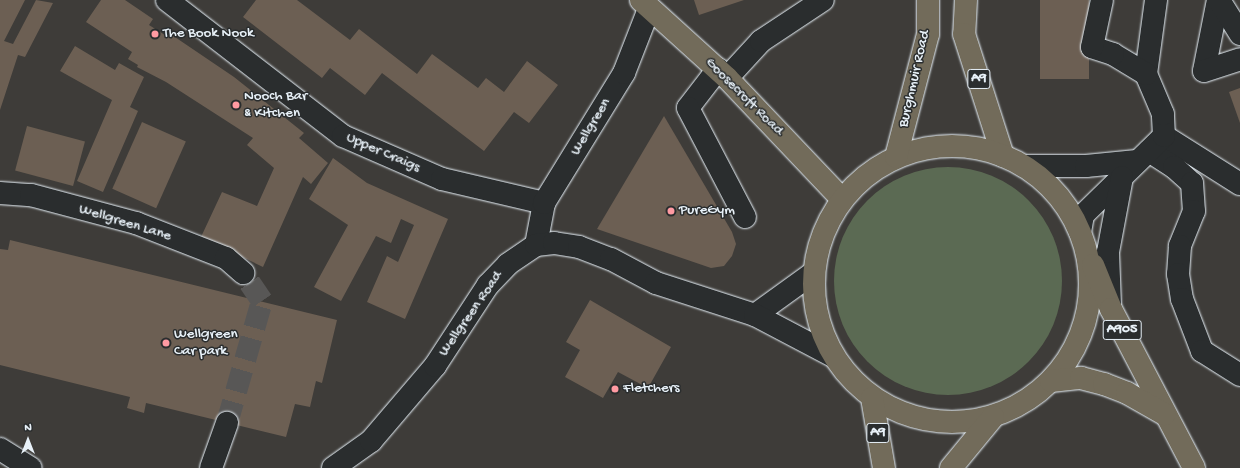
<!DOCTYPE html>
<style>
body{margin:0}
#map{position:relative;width:1240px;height:468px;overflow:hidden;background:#3e3c39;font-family:"Gochi Hand",sans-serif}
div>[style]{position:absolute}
.green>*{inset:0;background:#5b6a53}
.round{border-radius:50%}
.building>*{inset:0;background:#6c5f53;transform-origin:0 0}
.minor-tunnel>*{height:22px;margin-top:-11px;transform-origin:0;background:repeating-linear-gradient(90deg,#585756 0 22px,transparent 0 33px)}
.roads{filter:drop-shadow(0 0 1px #e8f1f8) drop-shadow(0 0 1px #e8f1f8)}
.minor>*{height:22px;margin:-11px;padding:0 11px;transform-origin:11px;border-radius:11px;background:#2a2d2e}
.major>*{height:22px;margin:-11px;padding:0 11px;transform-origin:11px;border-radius:11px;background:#726b5a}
.major>.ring{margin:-11px;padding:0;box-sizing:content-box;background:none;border:22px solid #726b5a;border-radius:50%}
.dots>*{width:11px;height:11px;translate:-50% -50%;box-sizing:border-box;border:2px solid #2a2d2e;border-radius:50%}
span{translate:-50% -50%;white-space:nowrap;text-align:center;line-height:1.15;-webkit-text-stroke:3px #2a2d2e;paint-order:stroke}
.shield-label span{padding:1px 3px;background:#2a2d2e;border:1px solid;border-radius:3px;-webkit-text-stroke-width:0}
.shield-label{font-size:14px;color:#e8f1f8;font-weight:700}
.poi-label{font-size:15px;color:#e8f1f8}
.left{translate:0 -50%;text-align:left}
.street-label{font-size:15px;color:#e8f1f8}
.north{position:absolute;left:8px;top:420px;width:40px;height:40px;-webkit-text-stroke:3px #2a2d2e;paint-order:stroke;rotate:0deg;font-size:11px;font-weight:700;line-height:16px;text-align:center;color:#e8f1f8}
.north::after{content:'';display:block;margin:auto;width:14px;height:18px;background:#e8f1f8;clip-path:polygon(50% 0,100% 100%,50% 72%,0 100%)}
</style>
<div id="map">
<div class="green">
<i class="round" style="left:834px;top:167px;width:228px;height:228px"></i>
</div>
<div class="building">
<i style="clip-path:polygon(0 0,25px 0,4px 41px,13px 44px,36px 0,53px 3px,25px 57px,18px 55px,0 110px)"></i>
<i style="clip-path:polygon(101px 0,125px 0,153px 19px,149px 25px,168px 37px,169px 33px,234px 77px,304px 133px,299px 138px,328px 163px,311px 184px,303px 177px,263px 267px,201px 237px,222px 192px,257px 206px,274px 168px,247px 145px,253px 138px,166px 82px,137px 67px,138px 65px,128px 59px,132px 52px,86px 22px)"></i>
<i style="clip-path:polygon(256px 0,297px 0,350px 40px,359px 29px,417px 74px,432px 54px,478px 88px,486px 78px,504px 92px,527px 61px,558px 85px,529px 123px,514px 112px,484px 151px,382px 73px,365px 95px,330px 68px,322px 78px,243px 17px)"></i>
<i style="clip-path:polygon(694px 0,744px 0,699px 15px)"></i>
<i style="left:1040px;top:0;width:49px;height:79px"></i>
<i style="clip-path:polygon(75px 46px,115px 70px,119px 63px,144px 77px,130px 107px,138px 111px,103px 192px,77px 181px,112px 100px,60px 71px)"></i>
<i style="clip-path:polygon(1240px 88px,1240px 123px,1229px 92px)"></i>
<i style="clip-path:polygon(664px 116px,732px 232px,736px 244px,732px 256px,724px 266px,711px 268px,597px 229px)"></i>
<i style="left:142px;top:122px;width:48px;height:73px;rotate:24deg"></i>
<i style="left:27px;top:126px;width:60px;height:46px;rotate:15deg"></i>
<i style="clip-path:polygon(333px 158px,367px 183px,448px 219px,405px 319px,367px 302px,387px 256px,398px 262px,414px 225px,401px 219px,391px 243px,376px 236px,341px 301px,314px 287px,348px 225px,309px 199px)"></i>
<i style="clip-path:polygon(10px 240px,337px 320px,322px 383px,316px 381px,310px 407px,295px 404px,286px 437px,146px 403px,144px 413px,127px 408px,130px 397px,0 365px,0 249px,8px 250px)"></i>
<i style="clip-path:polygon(590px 300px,671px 347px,648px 388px,618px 372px,603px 398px,565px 377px,580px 350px,566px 342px)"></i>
</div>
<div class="minor-tunnel">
<i style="left:227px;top:423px;width:127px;rotate:-74deg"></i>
<i style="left:262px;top:301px;width:34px;rotate:-124deg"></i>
</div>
<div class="roads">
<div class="minor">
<i style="left:167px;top:0;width:222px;rotate:37.7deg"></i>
<i style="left:343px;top:136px;width:108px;rotate:23.5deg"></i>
<i style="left:442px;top:179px;width:105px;rotate:13.2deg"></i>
<i style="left:1218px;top:0;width:72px;rotate:101.2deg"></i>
<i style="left:1204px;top:71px;width:38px;rotate:-18deg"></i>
<i style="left:1219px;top:0;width:40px;rotate:58deg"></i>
<i style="left:718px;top:69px;width:49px;rotate:127.6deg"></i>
<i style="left:688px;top:108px;width:123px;rotate:62.4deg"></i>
<i style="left:1146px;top:74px;width:75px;rotate:-82.3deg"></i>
<i style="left:727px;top:78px;width:50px;rotate:-47.4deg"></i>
<i style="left:761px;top:41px;width:74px;rotate:-33.5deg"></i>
<i style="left:1164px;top:136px;width:90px;rotate:32.3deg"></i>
<i style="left:1149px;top:151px;width:30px;rotate:33deg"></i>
<i style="left:1174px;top:167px;width:24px;rotate:42deg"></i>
<i style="left:1192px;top:183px;width:28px;rotate:86deg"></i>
<i style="left:1194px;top:211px;width:38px;rotate:112deg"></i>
<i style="left:1180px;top:246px;width:28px;rotate:94deg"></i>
<i style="left:1178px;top:274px;width:25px;rotate:81deg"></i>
<i style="left:1182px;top:299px;width:56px;rotate:69deg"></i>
<i style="left:1202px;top:351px;width:45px;rotate:32.3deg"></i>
<i style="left:1024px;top:166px;width:62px"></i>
<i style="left:1086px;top:166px;width:51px;rotate:-5.6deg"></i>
<i style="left:0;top:193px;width:31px;rotate:4deg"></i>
<i style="left:31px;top:195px;width:109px;rotate:14.9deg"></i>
<i style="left:136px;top:223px;width:97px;rotate:21.3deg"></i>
<i style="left:226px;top:258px;width:23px;rotate:41deg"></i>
<i style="left:1080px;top:232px;width:17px;rotate:-80deg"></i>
<i style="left:1083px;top:215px;width:113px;rotate:-44.3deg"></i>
<i style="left:1164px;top:136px;width:22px;rotate:-93deg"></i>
<i style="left:1163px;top:114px;width:43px;rotate:-113deg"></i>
<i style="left:1146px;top:74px;width:39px;rotate:-149deg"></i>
<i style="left:1113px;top:54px;width:22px;rotate:-162deg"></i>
<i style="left:1092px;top:47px;width:48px;rotate:-78deg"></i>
<i style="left:536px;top:245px;width:43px;rotate:-79.2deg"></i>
<i style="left:544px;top:203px;width:153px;rotate:-58.4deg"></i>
<i style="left:624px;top:73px;width:69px;rotate:-68.7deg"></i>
<i style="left:1110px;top:305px;width:53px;rotate:-92.2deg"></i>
<i style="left:1108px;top:252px;width:76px;rotate:-79.4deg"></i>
<i style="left:755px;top:315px;width:72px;rotate:-35.9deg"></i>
<i style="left:0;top:449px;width:36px;rotate:32deg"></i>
<i style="left:211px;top:468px;width:48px;rotate:-70.4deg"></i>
<i style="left:333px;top:468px;width:47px;rotate:-35.4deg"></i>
<i style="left:371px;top:441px;width:99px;rotate:-49.5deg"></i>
<i style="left:435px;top:366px;width:97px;rotate:-56.8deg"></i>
<i style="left:488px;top:285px;width:29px;rotate:-46deg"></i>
<i style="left:508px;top:264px;width:34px;rotate:-34deg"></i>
<i style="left:536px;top:245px;width:18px;rotate:-6deg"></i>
<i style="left:554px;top:243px;width:25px;rotate:9deg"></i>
<i style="left:579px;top:247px;width:34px;rotate:21deg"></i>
<i style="left:611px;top:259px;width:51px;rotate:28.1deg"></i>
<i style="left:656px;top:283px;width:104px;rotate:17.9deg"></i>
<i style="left:755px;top:315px;width:88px;rotate:27.7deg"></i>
</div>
<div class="major">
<i style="left:641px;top:0;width:116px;rotate:42.2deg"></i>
<i style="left:727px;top:78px;width:167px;rotate:46.5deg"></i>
<i style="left:966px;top:0;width:34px;rotate:93deg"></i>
<i style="left:964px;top:34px;width:128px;rotate:72.3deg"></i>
<i class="ring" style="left:814px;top:146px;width:254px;height:254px"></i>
<i style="left:896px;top:157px;width:127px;rotate:-75.4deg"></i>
<i style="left:928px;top:34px;width:34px;rotate:-90deg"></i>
<i style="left:1093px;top:265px;width:48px;rotate:67.8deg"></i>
<i style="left:1111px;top:309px;width:179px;rotate:62.4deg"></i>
<i style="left:1051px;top:381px;width:30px;rotate:-6deg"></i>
<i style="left:1081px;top:378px;width:24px;rotate:15deg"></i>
<i style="left:1104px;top:384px;width:25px;rotate:21deg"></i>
<i style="left:1127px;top:393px;width:43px;rotate:29.6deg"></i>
<i style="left:872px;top:398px;width:71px;rotate:80.3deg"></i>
<i style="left:951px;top:468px;width:66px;rotate:-50.5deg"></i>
</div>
</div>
<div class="dots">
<i style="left:155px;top:34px;background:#ff9aa2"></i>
<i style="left:236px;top:105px;background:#ff9aa2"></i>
<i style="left:671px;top:211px;background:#ff9aa2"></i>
<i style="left:166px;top:343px;background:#ff9aa2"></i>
<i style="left:615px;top:389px;background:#ff9aa2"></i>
</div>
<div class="shield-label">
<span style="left:979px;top:79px">A9</span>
<span style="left:1122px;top:330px">A905</span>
<span style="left:878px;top:433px">A9</span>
</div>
<div class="poi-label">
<span class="left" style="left:163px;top:34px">The Book Nook</span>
<span class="left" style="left:244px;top:105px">Nooch Bar<br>&amp; Kitchen</span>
<span class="left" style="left:679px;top:211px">PureGym</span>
<span class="left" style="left:174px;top:343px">Wellgreen<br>Car park</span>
<span class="left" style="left:623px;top:389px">Fletchers</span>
</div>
<div class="street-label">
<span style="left:915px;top:79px;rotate:-77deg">Burghmuir Road</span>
<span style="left:744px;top:97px;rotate:45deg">Goosecroft Road</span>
<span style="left:591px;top:127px;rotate:-59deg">Wellgreen</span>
<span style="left:383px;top:153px;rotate:24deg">Upper Craigs</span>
<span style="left:125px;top:223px;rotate:17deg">Wellgreen Lane</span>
<span style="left:471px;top:314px;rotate:-55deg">Wellgreen Road</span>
</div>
<div class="north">N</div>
</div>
